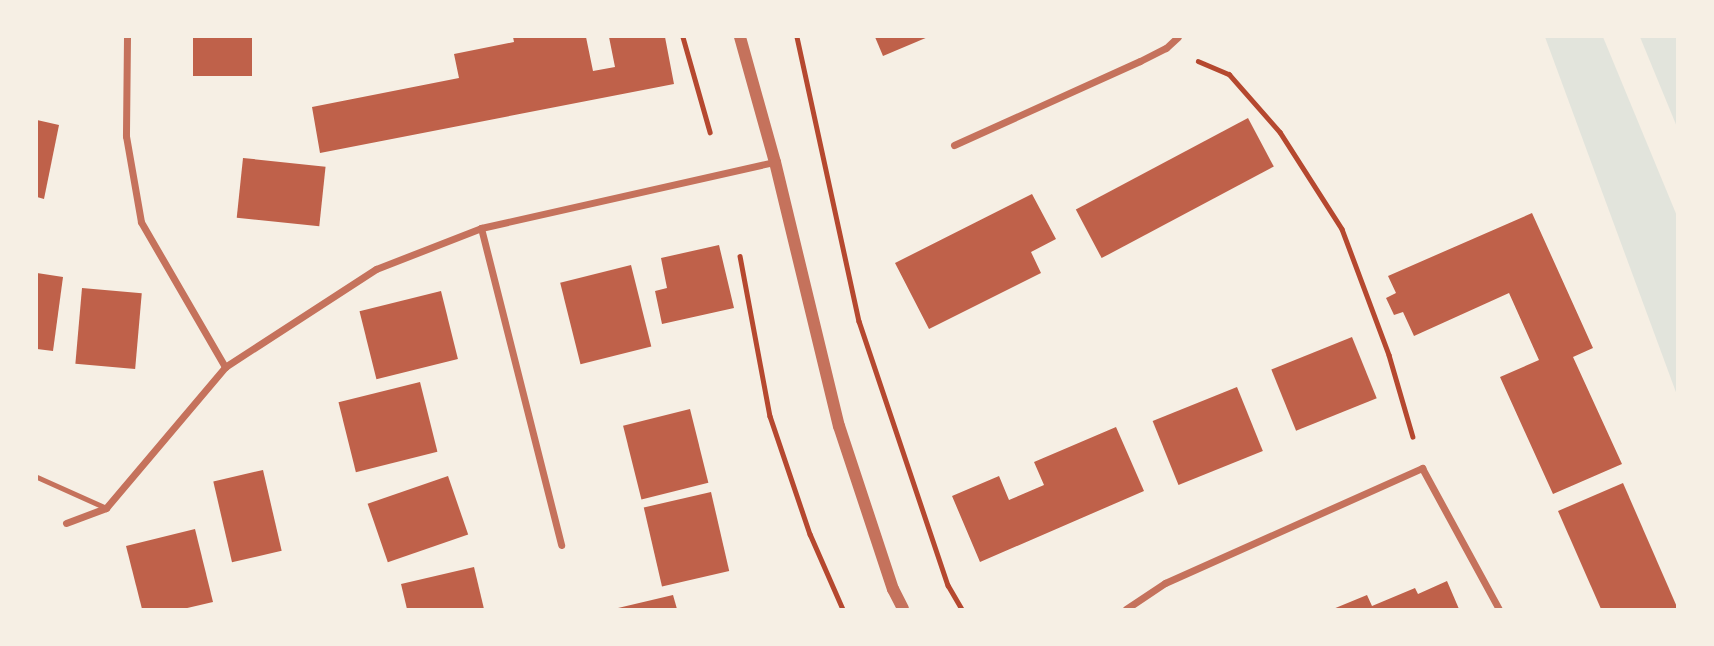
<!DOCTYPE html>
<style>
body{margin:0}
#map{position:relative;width:1714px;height:646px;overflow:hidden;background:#f6efe4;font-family:"PT Sans",sans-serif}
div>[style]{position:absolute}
.green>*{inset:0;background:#e2e4dc}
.building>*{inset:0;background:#bf614a;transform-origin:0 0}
.path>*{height:4.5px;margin:-2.25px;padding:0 2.25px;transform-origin:2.25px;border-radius:2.25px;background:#b5482f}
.service>*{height:5px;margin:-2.5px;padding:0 2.5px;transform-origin:2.5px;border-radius:2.5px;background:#c5725c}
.minor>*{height:7px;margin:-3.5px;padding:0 3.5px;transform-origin:3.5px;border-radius:3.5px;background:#c5725c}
.tertiary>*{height:12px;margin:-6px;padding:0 6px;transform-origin:6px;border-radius:6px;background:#c5725c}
span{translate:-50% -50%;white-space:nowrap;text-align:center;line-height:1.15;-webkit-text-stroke:7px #f6efe4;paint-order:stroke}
.frame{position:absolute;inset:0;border:38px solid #f6efe4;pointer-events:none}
</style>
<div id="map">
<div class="green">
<i style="clip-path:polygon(1545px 37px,1603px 37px,1677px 216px,1677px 395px)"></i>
<i style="clip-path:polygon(1640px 37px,1677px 37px,1677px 127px)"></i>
</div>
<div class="building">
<i style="left:193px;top:37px;width:59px;height:39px"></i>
<i style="clip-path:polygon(513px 37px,586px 37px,593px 71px,615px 67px,609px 37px,665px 37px,674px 84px,320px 153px,312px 107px,459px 78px,454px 54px,514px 42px)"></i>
<i style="clip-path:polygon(875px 37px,928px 37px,883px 56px)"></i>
<i style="left:1248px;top:118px;width:55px;height:195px;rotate:62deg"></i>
<i style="clip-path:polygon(37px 120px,59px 125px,44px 199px,37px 197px)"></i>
<i style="left:243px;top:158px;width:83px;height:60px;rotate:6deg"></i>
<i style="clip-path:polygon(1032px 194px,1056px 239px,1031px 252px,1041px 273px,929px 329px,895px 263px)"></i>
<i style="clip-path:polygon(1532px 213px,1593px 348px,1573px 357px,1622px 464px,1553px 494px,1500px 377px,1539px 360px,1509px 293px,1414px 336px,1403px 312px,1394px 315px,1386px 298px,1396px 293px,1388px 276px)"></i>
<i style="clip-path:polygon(719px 245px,734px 308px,662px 324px,655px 291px,667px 288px,661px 258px)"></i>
<i style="left:631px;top:265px;width:84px;height:73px;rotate:76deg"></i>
<i style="clip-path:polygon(37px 273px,63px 277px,53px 351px,37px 349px)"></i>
<i style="left:82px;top:288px;width:60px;height:76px;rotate:5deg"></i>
<i style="left:441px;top:291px;width:70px;height:84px;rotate:76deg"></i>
<i style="left:1352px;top:337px;width:66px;height:87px;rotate:68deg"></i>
<i style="left:420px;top:382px;width:72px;height:84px;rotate:76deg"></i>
<i style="left:1237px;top:387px;width:69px;height:91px;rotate:68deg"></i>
<i style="left:690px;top:409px;width:76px;height:69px;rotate:76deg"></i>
<i style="clip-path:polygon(1116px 427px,1144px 491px,980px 562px,952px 496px,999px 476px,1009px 500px,1044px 485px,1034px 462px)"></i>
<i style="left:263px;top:470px;width:83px;height:51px;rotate:77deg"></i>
<i style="left:448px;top:476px;width:62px;height:85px;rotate:71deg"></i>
<i style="clip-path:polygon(1623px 483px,1677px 607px,1677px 609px,1601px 609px,1558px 511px)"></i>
<i style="left:711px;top:492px;width:81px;height:69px;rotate:77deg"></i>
<i style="clip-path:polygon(195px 529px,213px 602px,183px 609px,142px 609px,126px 546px)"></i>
<i style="clip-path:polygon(474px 567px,484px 609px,407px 609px,401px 584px)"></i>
<i style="clip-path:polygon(1447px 581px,1459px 609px,1333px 609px,1367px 595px,1372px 606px,1415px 588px,1418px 594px)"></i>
<i style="clip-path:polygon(673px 595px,677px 609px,618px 609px,618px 608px)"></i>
</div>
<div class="path">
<i style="left:683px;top:37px;width:99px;rotate:74.1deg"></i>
<i style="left:797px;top:37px;width:291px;rotate:77.7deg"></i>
<i style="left:859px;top:321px;width:279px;rotate:71.4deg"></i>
<i style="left:948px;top:585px;width:28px;rotate:60deg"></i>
<i style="left:1198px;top:61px;width:34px;rotate:23deg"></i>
<i style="left:1229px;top:74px;width:77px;rotate:48.7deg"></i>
<i style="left:1280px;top:132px;width:115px;rotate:57.4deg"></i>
<i style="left:1342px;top:229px;width:134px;rotate:69.5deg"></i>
<i style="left:1389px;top:355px;width:85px;rotate:73.7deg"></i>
<i style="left:740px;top:256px;width:163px;rotate:79.4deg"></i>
<i style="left:770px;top:416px;width:125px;rotate:71.3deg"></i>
<i style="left:810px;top:534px;width:82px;rotate:66.3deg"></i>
</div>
<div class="service">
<i style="left:37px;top:477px;width:76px;rotate:24.2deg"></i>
</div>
<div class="minor">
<i style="left:127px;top:37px;width:99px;rotate:90.6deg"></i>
<i style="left:126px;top:136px;width:87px;rotate:80.1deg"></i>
<i style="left:141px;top:222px;width:168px;rotate:59.9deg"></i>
<i style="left:954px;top:145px;width:204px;rotate:-24.3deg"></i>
<i style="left:1140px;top:61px;width:29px;rotate:-27deg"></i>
<i style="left:1166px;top:48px;width:16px;rotate:-43deg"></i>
<i style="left:481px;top:228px;width:327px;rotate:75.8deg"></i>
<i style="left:66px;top:523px;width:43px;rotate:-20.6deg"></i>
<i style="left:106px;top:508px;width:185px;rotate:-49.8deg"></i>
<i style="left:225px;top:367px;width:180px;rotate:-33deg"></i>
<i style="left:376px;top:269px;width:113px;rotate:-21.3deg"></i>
<i style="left:481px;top:228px;width:301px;rotate:-12.7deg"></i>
<i style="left:1126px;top:609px;width:47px;rotate:-33.7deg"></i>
<i style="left:1165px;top:583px;width:282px;rotate:-24.1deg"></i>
<i style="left:1422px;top:468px;width:161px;rotate:61.4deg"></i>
</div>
<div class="tertiary">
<i style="left:740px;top:37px;width:130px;rotate:74.4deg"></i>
<i style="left:775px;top:162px;width:272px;rotate:76.4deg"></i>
<i style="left:839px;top:426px;width:172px;rotate:71.7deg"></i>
<i style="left:893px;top:589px;width:22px;rotate:63deg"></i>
</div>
<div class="frame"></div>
</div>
